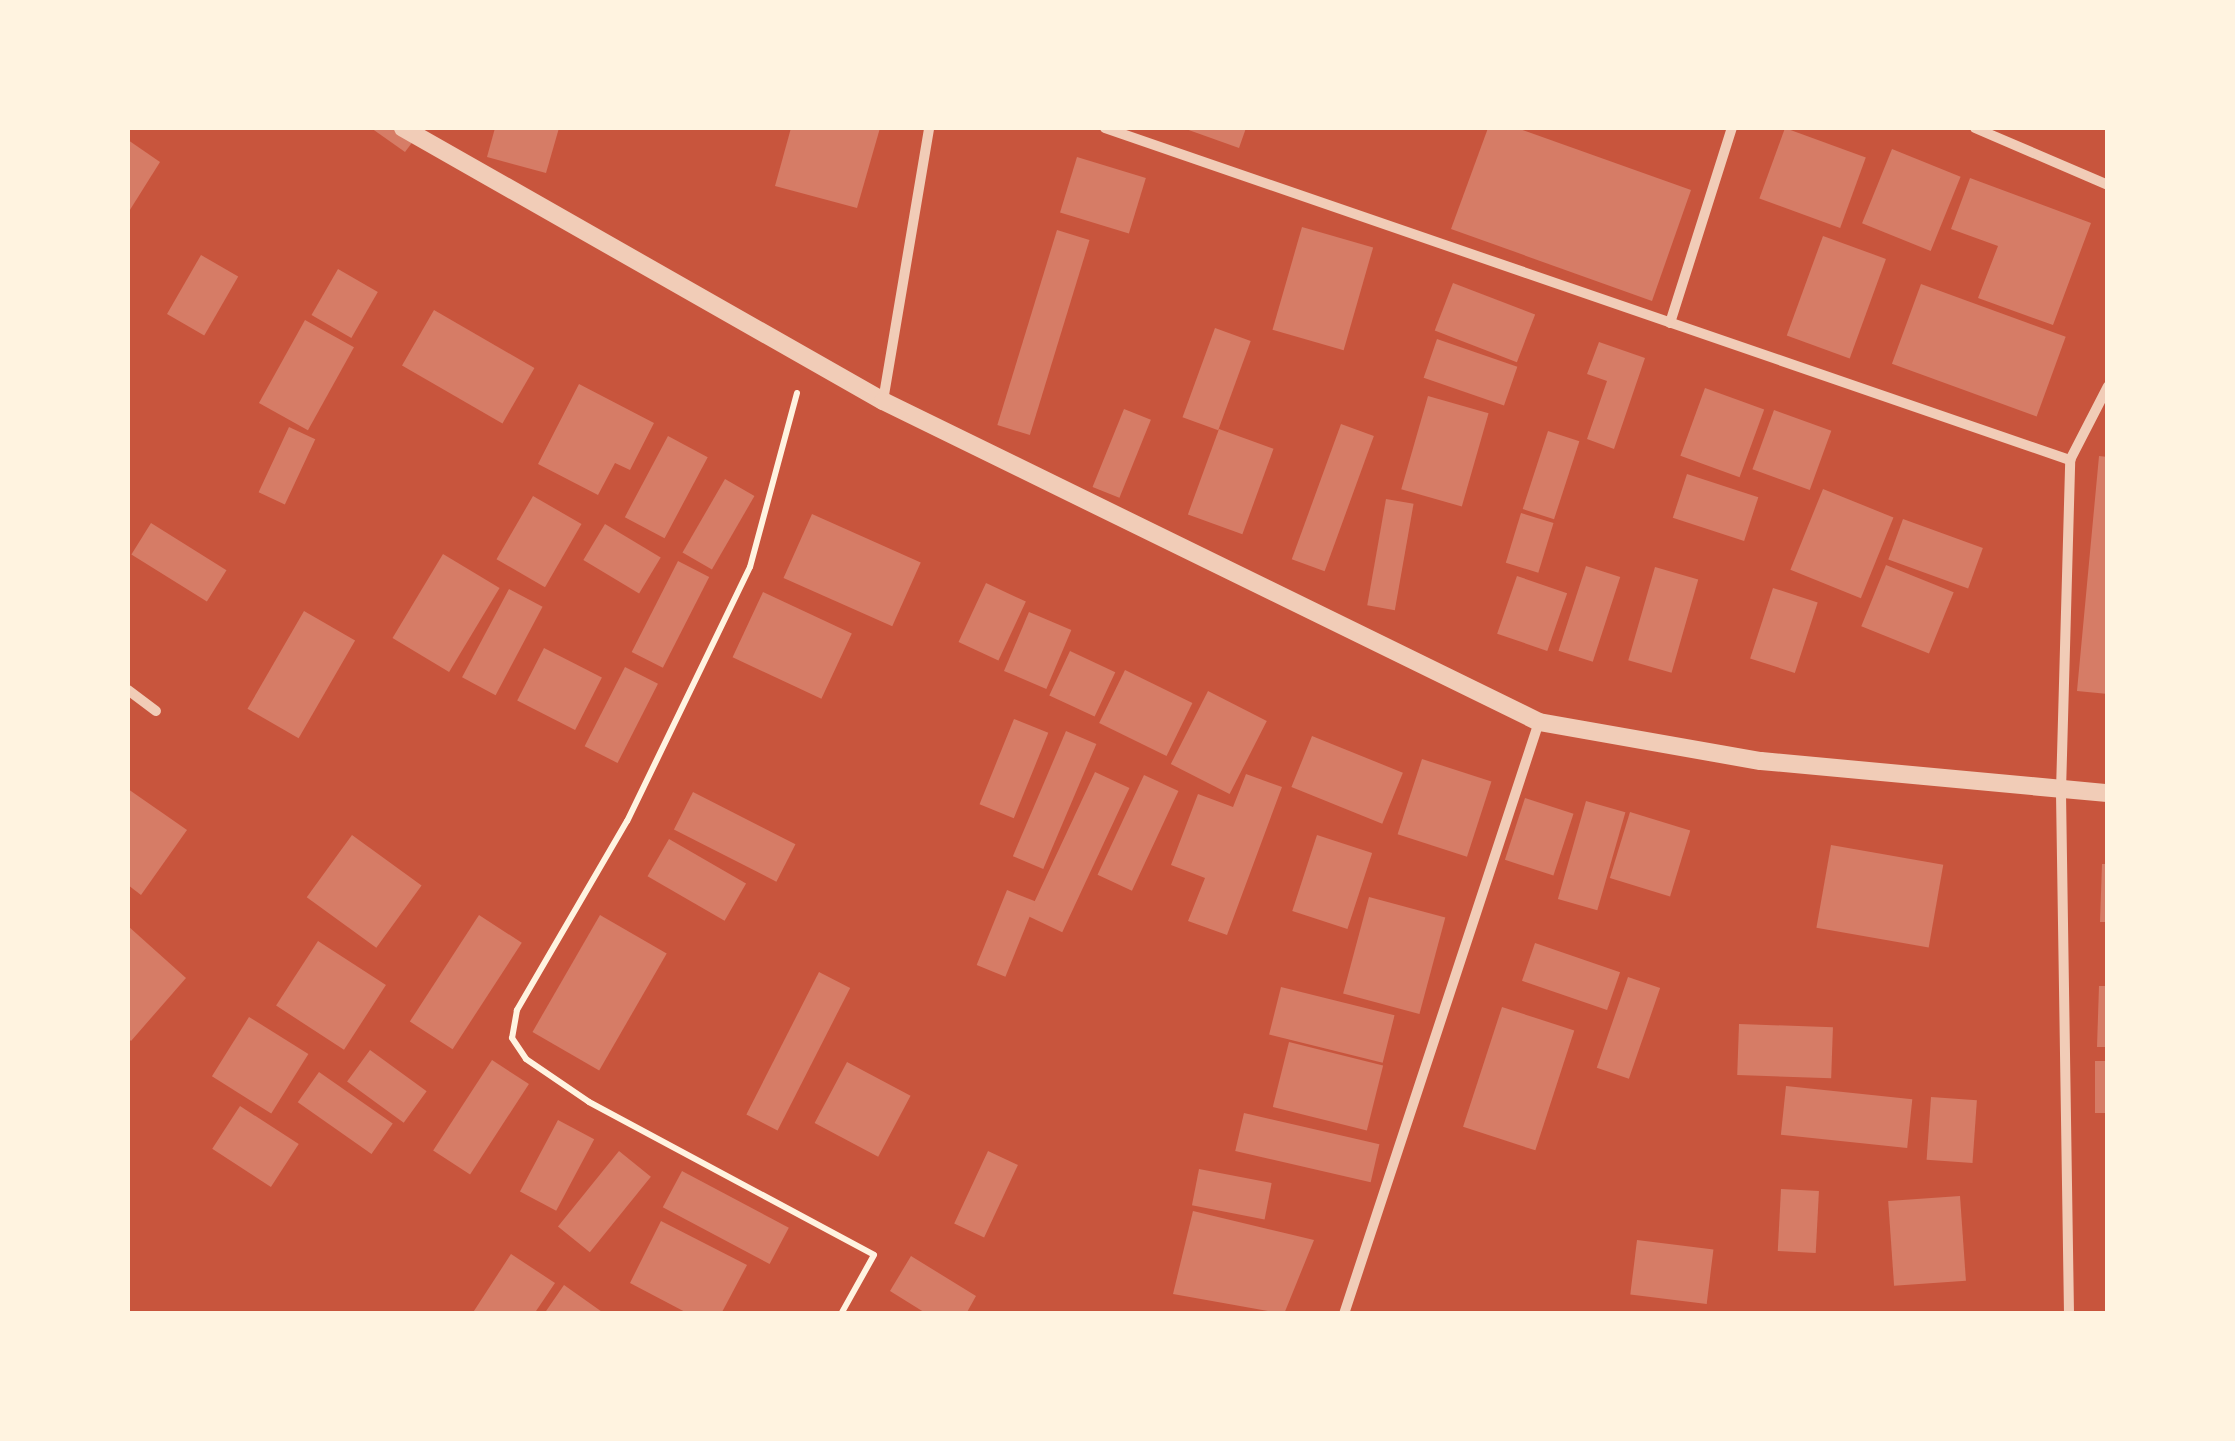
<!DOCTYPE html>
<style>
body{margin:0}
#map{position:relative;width:2235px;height:1441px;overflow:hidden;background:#c8553d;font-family:"Noto Sans",sans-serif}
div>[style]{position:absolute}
.building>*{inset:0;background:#d67c66;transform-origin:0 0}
.path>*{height:6px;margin:-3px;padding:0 3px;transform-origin:3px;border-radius:3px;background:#fff3e0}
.minor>*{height:10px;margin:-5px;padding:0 5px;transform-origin:5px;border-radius:5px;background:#f1ccb7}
.tertiary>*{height:18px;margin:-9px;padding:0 9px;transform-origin:9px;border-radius:9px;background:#f1ccb7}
span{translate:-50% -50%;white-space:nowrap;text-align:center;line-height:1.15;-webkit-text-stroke:10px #fff3e0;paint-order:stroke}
.frame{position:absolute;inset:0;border:130px solid #fff3e0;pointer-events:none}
</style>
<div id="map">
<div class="building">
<i style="clip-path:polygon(371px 128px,423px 128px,405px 152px)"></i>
<i style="clip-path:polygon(495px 128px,559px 128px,546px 173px,487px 157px)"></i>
<i style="clip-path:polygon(791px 128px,880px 128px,857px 208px,775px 186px)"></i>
<i style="clip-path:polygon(1183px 128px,1246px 128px,1239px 148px)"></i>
<i style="clip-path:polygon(1488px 128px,1517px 128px,1691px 190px,1652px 301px,1451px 229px)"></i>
<i style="left:1785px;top:128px;width:86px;height:75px;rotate:20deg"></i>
<i style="clip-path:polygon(128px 140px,160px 162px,128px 213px)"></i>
<i style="left:1892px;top:149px;width:74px;height:80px;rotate:22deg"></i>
<i style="left:1077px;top:157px;width:72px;height:58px;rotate:17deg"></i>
<i style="clip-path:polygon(1970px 178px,2091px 223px,2053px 325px,1978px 298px,1998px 246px,1951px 229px)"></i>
<i style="left:1302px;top:227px;width:74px;height:107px;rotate:16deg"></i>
<i style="left:1057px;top:230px;width:34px;height:204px;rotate:17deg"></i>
<i style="left:1823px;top:236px;width:67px;height:106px;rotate:20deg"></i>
<i style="left:201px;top:255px;width:43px;height:68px;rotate:30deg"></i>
<i style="left:338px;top:269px;width:46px;height:53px;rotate:30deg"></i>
<i style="left:1453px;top:283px;width:88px;height:51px;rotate:21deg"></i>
<i style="left:1921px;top:284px;width:154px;height:85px;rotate:20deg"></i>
<i style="left:434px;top:310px;width:116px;height:64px;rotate:30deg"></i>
<i style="left:305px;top:320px;width:56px;height:95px;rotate:29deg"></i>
<i style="left:1215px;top:328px;width:38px;height:95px;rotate:20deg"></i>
<i style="left:1437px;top:339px;width:85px;height:41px;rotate:19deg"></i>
<i style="clip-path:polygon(1599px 342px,1645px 358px,1614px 449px,1587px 439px,1607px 381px,1587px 374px)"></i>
<i style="clip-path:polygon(579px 384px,654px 423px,630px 470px,615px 463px,598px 495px,538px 464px)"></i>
<i style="left:1705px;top:388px;width:63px;height:72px;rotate:20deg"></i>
<i style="left:1428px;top:396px;width:63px;height:97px;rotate:16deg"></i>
<i style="left:1124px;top:409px;width:29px;height:84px;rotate:22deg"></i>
<i style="left:1774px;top:410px;width:61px;height:63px;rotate:20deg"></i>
<i style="left:1341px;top:424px;width:35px;height:144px;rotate:20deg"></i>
<i style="left:289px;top:427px;width:29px;height:72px;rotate:25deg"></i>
<i style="left:1219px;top:429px;width:58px;height:91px;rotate:20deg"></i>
<i style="left:1548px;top:431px;width:33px;height:82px;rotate:18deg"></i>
<i style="left:668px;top:436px;width:45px;height:92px;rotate:28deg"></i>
<i style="clip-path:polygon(2099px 456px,2108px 457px,2108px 694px,2077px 691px)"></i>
<i style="left:1687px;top:474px;width:75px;height:46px;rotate:18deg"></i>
<i style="left:725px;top:479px;width:34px;height:85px;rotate:30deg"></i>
<i style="left:1823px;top:489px;width:76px;height:87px;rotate:22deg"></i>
<i style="left:533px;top:496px;width:56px;height:73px;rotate:30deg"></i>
<i style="left:1386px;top:499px;width:28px;height:108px;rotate:10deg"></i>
<i style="left:1521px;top:513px;width:34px;height:52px;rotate:17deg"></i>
<i style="left:812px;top:514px;width:119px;height:70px;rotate:24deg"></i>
<i style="left:1903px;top:519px;width:85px;height:43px;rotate:20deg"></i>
<i style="left:151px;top:523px;width:89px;height:37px;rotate:32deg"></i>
<i style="left:605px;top:524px;width:65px;height:42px;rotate:31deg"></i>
<i style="left:443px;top:554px;width:66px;height:98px;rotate:31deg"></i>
<i style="left:678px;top:561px;width:35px;height:102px;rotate:27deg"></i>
<i style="left:1886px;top:565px;width:73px;height:66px;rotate:22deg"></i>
<i style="left:1586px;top:566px;width:36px;height:89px;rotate:18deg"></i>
<i style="left:1655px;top:567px;width:45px;height:97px;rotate:16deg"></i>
<i style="left:1517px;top:576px;width:53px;height:61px;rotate:19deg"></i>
<i style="left:986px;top:583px;width:44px;height:65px;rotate:25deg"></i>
<i style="left:1773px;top:588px;width:47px;height:74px;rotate:18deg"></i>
<i style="left:509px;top:589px;width:38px;height:100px;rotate:28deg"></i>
<i style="left:763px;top:592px;width:98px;height:72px;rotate:25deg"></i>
<i style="left:304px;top:611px;width:59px;height:113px;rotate:30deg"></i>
<i style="left:1029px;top:612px;width:46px;height:64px;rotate:23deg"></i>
<i style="left:544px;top:648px;width:65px;height:59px;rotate:27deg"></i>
<i style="left:1070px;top:651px;width:50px;height:49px;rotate:25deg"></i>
<i style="left:625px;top:667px;width:37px;height:89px;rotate:27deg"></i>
<i style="left:1125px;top:670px;width:75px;height:59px;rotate:26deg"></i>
<i style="left:1208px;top:691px;width:66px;height:82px;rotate:27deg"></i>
<i style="left:1014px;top:719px;width:37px;height:92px;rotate:22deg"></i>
<i style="left:1066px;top:731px;width:33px;height:136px;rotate:23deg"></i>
<i style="left:1312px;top:736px;width:98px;height:55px;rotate:22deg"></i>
<i style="left:1422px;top:759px;width:73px;height:79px;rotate:18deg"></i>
<i style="left:1095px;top:772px;width:38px;height:159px;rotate:25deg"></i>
<i style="clip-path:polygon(1246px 774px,1282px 787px,1227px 935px,1188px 921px,1205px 878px,1171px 865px,1198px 794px,1233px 807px)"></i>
<i style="left:1144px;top:775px;width:38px;height:110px;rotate:25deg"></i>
<i style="clip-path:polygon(128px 789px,187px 830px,141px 895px,128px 885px)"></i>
<i style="left:693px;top:792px;width:115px;height:42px;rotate:27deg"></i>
<i style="left:1525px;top:798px;width:51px;height:65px;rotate:18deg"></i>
<i style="left:1586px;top:801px;width:41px;height:102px;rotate:16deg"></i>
<i style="left:1630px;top:812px;width:63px;height:69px;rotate:17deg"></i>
<i style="left:352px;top:835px;width:86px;height:77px;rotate:36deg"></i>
<i style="left:1317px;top:835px;width:58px;height:80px;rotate:18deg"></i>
<i style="left:669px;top:839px;width:89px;height:43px;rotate:30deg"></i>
<i style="left:1831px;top:845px;width:114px;height:84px;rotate:10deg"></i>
<i style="clip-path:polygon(2102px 864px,2108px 864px,2108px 922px,2100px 922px)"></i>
<i style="left:1007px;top:890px;width:31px;height:81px;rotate:22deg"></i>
<i style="left:1369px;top:897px;width:79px;height:100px;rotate:15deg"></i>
<i style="left:479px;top:915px;width:51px;height:127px;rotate:33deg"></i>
<i style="left:600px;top:915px;width:77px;height:135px;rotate:30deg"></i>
<i style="clip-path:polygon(128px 926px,186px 978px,131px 1041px,128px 1038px)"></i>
<i style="left:318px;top:941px;width:81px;height:77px;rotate:33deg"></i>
<i style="left:1535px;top:943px;width:90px;height:40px;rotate:19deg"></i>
<i style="left:819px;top:972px;width:35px;height:160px;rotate:27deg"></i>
<i style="left:1628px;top:977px;width:34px;height:96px;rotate:19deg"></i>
<i style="clip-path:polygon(2099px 986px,2108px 986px,2108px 1047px,2097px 1047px)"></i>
<i style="left:1281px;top:987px;width:117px;height:49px;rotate:14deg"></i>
<i style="left:1502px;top:1007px;width:76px;height:126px;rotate:18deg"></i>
<i style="left:249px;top:1017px;width:70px;height:70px;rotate:32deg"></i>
<i style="left:1739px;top:1024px;width:94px;height:51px;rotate:2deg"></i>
<i style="left:1289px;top:1042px;width:97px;height:67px;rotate:14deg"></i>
<i style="left:370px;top:1050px;width:70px;height:39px;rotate:36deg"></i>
<i style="left:492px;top:1060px;width:44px;height:108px;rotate:33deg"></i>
<i style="left:2095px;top:1061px;width:13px;height:52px"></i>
<i style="left:847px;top:1062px;width:72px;height:69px;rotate:28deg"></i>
<i style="left:319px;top:1072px;width:90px;height:37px;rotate:35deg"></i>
<i style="left:1786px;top:1086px;width:127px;height:49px;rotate:6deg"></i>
<i style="left:1931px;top:1097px;width:46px;height:63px;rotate:4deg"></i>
<i style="left:240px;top:1106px;width:70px;height:51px;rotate:33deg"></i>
<i style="left:1244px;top:1113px;width:139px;height:39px;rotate:13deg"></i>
<i style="left:558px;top:1120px;width:41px;height:81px;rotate:28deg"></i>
<i style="left:619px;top:1151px;width:41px;height:97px;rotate:39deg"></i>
<i style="left:988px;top:1151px;width:33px;height:80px;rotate:25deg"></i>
<i style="left:1199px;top:1169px;width:74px;height:37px;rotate:11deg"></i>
<i style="left:682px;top:1171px;width:121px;height:41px;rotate:28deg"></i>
<i style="left:1781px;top:1189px;width:38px;height:62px;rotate:3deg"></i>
<i style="left:1960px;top:1196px;width:85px;height:72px;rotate:86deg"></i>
<i style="clip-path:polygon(1193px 1211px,1314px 1240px,1284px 1314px,1173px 1294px)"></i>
<i style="clip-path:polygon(661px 1221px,747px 1265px,721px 1314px,689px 1314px,630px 1283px)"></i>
<i style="left:1637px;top:1240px;width:77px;height:55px;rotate:7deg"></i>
<i style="clip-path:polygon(511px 1254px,555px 1283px,534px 1314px,472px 1314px)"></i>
<i style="clip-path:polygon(911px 1256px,976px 1296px,966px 1314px,927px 1314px,890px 1291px)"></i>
<i style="clip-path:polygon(564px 1285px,605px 1314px,544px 1314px)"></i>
</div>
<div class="path">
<i style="left:797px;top:393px;width:180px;rotate:105.1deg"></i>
<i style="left:750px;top:567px;width:282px;rotate:115.8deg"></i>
<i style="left:627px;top:821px;width:219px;rotate:120.2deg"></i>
<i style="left:517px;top:1010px;width:28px;rotate:100deg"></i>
<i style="left:512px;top:1038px;width:25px;rotate:56deg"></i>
<i style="left:526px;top:1059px;width:76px;rotate:34.3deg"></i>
<i style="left:589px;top:1102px;width:323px;rotate:28.2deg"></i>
<i style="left:874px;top:1255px;width:68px;rotate:119.2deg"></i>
</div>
<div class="minor">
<i style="left:1105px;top:128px;width:1021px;rotate:18.99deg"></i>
<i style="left:1975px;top:128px;width:145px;rotate:23.2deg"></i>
<i style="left:1670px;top:323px;width:205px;rotate:-72.4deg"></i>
<i style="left:883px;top:401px;width:277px;rotate:-80.4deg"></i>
<i style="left:128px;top:690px;width:35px;rotate:37deg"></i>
<i style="left:1344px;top:1314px;width:623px;rotate:-71.77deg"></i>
<i style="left:2069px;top:1314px;width:523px;rotate:-90.88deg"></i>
<i style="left:2061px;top:791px;width:331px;rotate:-88.4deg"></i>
<i style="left:2070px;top:460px;width:83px;rotate:-62.8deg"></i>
</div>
<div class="tertiary">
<i style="left:403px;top:128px;width:552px;rotate:29.63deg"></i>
<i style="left:883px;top:401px;width:730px;rotate:26.07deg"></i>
<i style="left:1539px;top:722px;width:225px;rotate:10deg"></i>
<i style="left:1761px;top:761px;width:348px;rotate:5.3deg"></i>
</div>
<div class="frame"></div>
</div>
